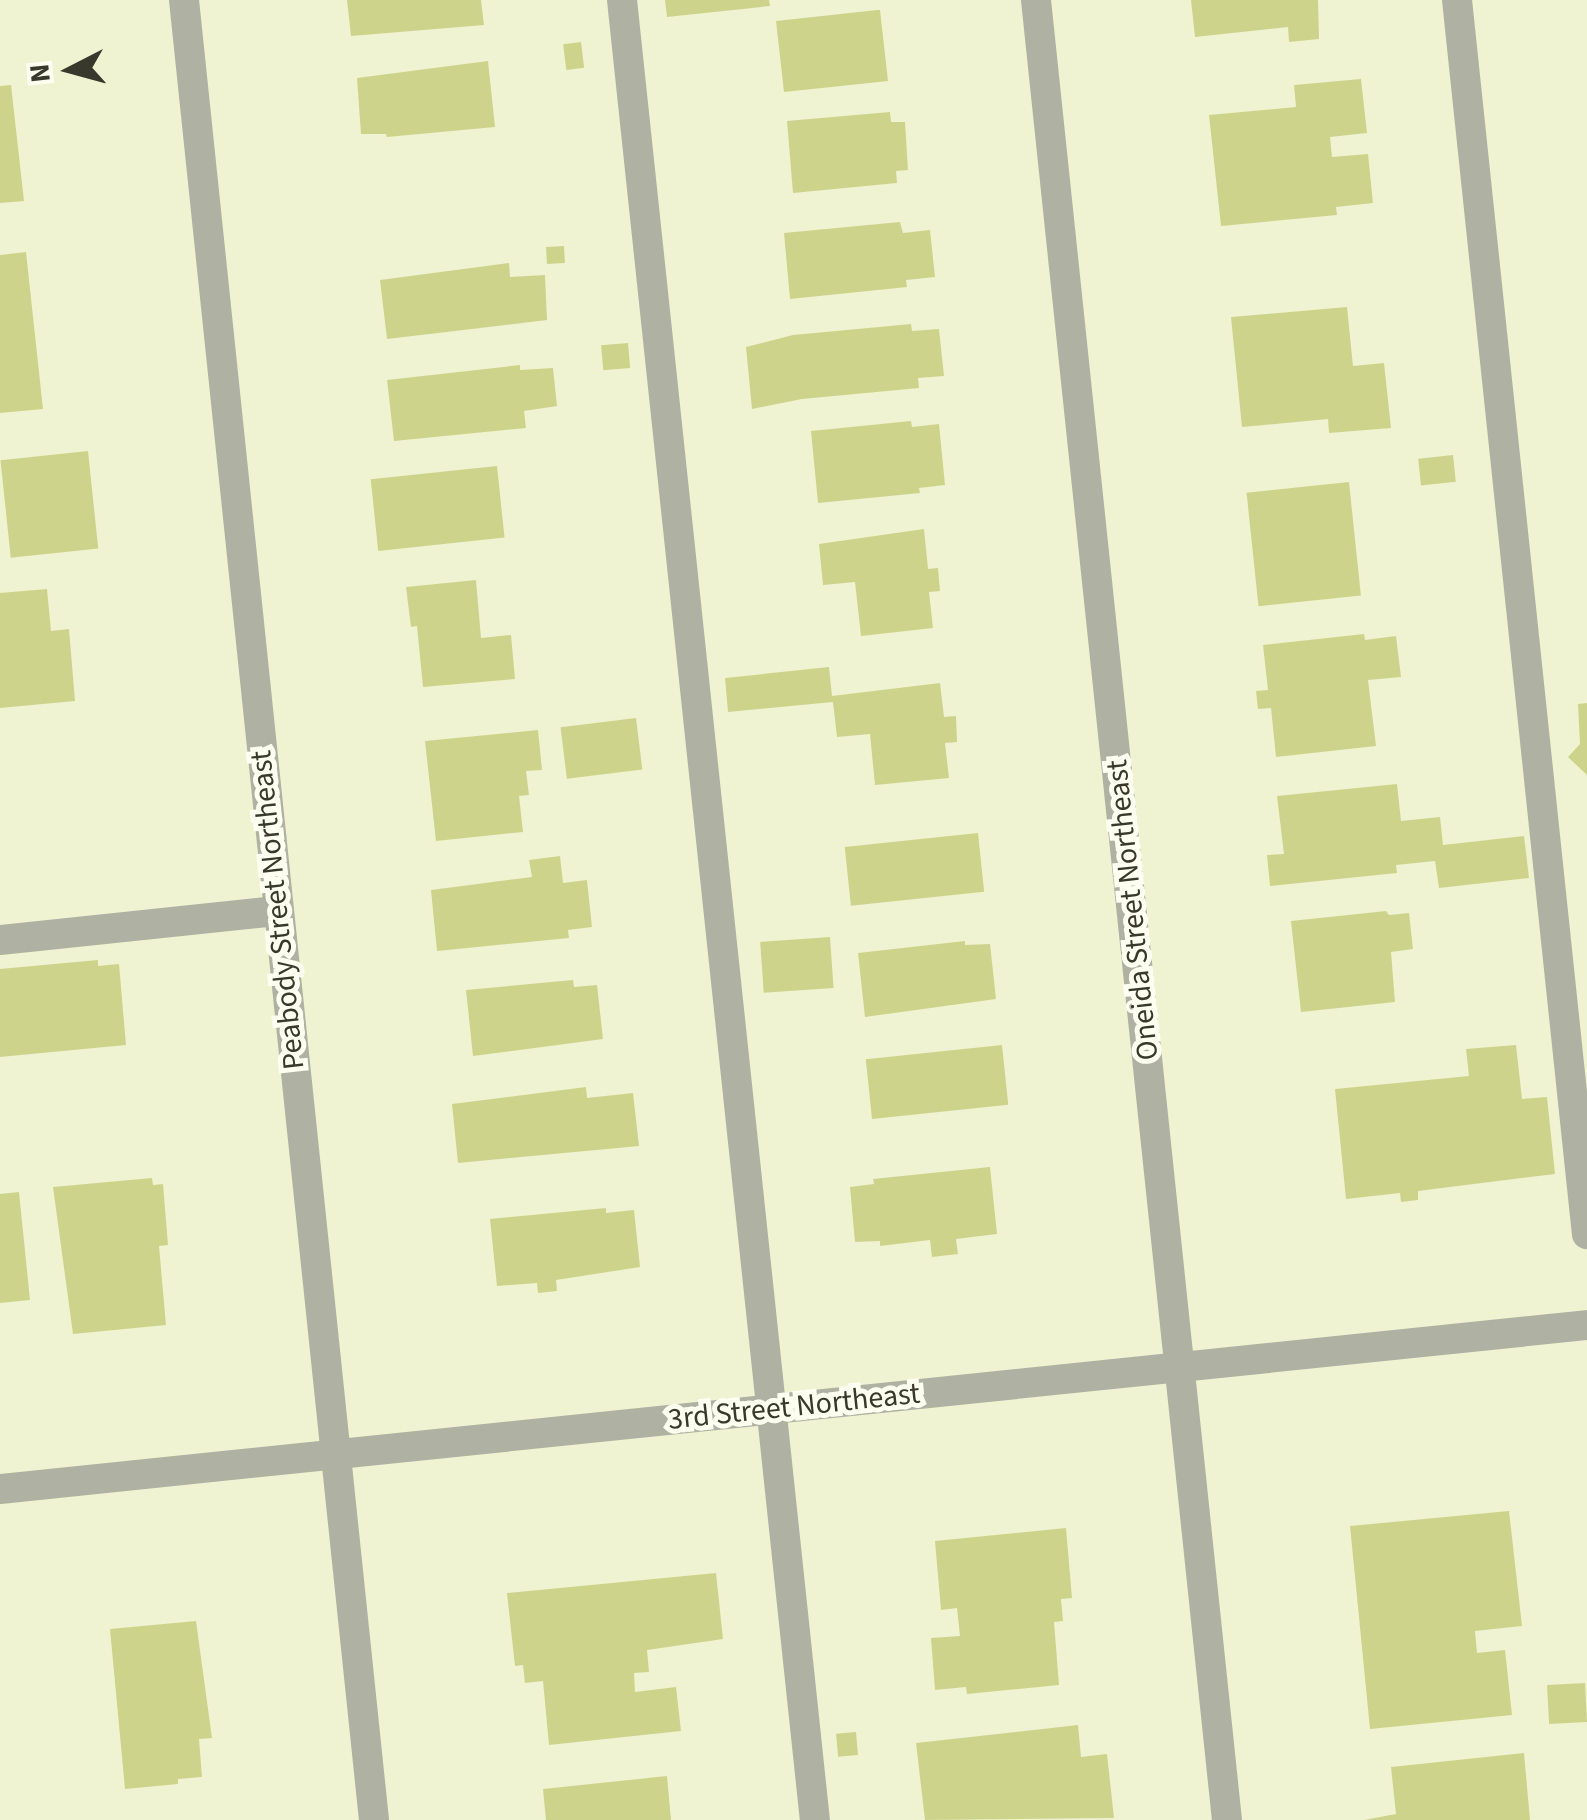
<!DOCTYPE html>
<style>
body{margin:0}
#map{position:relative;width:1587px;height:1820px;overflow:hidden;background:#f0f3d1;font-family:"Source Sans 3",sans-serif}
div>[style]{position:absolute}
.building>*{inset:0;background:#ced38c;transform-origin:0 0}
.minor>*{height:30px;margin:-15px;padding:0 15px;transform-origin:15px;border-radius:15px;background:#afb1a2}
span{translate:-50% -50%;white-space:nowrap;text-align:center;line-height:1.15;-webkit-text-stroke:10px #fdfff1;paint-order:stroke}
.street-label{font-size:30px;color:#38392c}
.north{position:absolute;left:20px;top:20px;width:100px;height:100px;-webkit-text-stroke:8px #fdfff1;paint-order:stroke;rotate:264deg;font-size:28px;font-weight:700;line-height:40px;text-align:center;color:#38392c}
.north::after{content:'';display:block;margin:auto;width:35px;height:45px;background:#38392c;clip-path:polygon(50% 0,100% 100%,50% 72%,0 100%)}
</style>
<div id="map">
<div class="building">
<i style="clip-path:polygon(347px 0,481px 0,484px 25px,351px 36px)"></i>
<i style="clip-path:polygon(665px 0,769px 0,770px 6px,667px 17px)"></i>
<i style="clip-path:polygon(1191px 0,1318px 0,1319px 39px,1289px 42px,1288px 27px,1195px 37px)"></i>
<i style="clip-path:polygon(877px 10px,880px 10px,888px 81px,784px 92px,776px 21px)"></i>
<i style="left:581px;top:42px;width:26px;height:18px;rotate:83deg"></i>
<i style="clip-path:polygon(488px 61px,495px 127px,387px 137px,386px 134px,361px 134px,357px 78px)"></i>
<i style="clip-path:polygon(1361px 79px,1367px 133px,1330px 137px,1332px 157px,1368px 154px,1373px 203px,1336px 207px,1337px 215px,1221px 226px,1209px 115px,1296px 107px,1294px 85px)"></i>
<i style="clip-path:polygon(11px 85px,24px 201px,0 203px,0 86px)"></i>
<i style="clip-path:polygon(890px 112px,891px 122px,905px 122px,908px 170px,896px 171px,897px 183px,793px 193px,787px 121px)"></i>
<i style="clip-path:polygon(900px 222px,903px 233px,930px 230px,935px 277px,906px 280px,907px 287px,790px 299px,784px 233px)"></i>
<i style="left:564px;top:246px;width:17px;height:18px;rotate:87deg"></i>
<i style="clip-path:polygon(26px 252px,43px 409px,0 413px,0 255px)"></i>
<i style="clip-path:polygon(509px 263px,510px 277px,545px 275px,547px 320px,387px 339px,380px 280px)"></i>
<i style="clip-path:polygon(1347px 307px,1353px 366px,1384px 363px,1391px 428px,1329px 433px,1328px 419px,1242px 427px,1231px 317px)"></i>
<i style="clip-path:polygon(911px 324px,912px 331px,939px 329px,944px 376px,918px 378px,919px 388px,802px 399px,752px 409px,746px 347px,793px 335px)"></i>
<i style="left:628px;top:343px;width:25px;height:27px;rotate:85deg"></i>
<i style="clip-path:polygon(520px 365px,520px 370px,553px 368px,557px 406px,524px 411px,526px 428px,394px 441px,387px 380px)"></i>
<i style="clip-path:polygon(911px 421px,912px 427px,939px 424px,945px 485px,919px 488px,920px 493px,818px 503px,811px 431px)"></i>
<i style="left:88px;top:451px;width:98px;height:88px;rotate:84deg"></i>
<i style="left:1453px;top:455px;width:27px;height:35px;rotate:84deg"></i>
<i style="left:497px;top:466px;width:72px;height:127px;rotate:84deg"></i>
<i style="left:1349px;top:482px;width:114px;height:103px;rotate:84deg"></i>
<i style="clip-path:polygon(924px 529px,928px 569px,938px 568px,940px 591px,929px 592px,933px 628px,861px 636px,855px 582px,823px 585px,819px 544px)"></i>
<i style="clip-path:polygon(476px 580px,481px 638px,511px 635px,515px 679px,423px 687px,417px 626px,411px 627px,406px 587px)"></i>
<i style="clip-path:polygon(47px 589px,51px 631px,69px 629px,75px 701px,0 708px,0 593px)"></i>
<i style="clip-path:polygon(1364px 634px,1365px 640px,1396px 636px,1401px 677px,1368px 680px,1376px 746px,1276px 757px,1271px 708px,1258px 709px,1256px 691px,1268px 690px,1263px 645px)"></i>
<i style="clip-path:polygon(829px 667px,832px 696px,940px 683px,944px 717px,956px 716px,957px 742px,945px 743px,949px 778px,875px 785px,870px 734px,837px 737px,833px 702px,728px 712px,725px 678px)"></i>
<i style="clip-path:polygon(1587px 703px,1587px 775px,1568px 757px,1580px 744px,1578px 704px)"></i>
<i style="left:636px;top:718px;width:52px;height:76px;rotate:83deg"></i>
<i style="clip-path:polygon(538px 730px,542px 770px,526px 771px,529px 795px,519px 796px,523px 832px,436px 841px,425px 741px)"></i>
<i style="clip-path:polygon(1397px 784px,1401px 821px,1440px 817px,1443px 845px,1524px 836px,1529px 878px,1439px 888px,1435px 861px,1396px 865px,1397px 873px,1270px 886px,1267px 855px,1284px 854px,1277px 796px)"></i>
<i style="left:978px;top:833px;width:59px;height:134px;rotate:84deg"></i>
<i style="clip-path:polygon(560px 856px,563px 883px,587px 880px,592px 927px,568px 930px,569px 938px,437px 951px,431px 890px,532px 877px,529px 860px)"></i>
<i style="clip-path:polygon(1386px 911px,1389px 915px,1409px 913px,1413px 949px,1391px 952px,1395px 1002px,1301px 1012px,1291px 921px)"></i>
<i style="left:830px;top:937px;width:51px;height:70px;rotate:86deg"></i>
<i style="clip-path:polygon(965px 941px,965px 945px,990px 944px,996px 999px,865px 1017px,858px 953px)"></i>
<i style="clip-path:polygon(98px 960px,98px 966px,119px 964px,126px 1045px,0 1057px,0 969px)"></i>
<i style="clip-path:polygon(573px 980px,574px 987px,597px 985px,603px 1039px,473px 1056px,466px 990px)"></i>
<i style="left:1002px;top:1045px;width:60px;height:137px;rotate:84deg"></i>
<i style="clip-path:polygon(1516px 1045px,1522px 1099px,1547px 1097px,1555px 1174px,1418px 1191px,1418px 1200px,1401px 1202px,1400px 1193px,1346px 1199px,1335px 1089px,1469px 1076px,1466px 1049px)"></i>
<i style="clip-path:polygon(586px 1087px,587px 1098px,633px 1093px,639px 1146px,458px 1163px,452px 1104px)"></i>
<i style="clip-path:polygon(990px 1167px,997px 1234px,956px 1239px,958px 1254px,932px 1257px,930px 1240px,880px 1246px,880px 1241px,855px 1242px,850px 1187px,874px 1184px,873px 1179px)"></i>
<i style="clip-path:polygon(152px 1178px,153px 1185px,163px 1184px,168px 1245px,159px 1246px,166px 1325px,73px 1334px,53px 1187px)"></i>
<i style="clip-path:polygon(19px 1192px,30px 1300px,0 1303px,0 1194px)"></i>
<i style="clip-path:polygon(606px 1208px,606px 1213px,634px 1210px,640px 1267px,556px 1280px,557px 1291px,538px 1293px,537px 1283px,497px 1286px,490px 1219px)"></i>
<i style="clip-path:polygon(1509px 1511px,1522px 1626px,1475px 1631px,1477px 1653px,1505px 1650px,1512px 1715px,1370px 1729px,1350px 1526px)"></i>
<i style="clip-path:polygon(1066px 1528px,1072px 1598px,1061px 1599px,1063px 1621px,1054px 1622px,1059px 1685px,967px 1694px,966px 1687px,935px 1690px,931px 1638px,960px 1636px,957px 1608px,941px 1610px,935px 1541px)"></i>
<i style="clip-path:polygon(716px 1573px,723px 1639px,647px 1650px,649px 1672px,634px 1673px,635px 1692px,676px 1687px,681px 1731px,549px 1745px,543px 1681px,525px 1683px,523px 1665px,515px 1666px,507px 1593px)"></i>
<i style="clip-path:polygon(196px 1621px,212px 1738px,199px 1739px,202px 1777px,178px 1779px,178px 1784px,125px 1789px,110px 1629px)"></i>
<i style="left:1585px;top:1683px;width:39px;height:38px;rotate:87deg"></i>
<i style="clip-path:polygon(1078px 1725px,1081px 1757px,1107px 1754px,1114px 1818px,925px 1820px,916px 1743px)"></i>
<i style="left:856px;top:1732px;width:23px;height:20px;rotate:85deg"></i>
<i style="clip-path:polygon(1524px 1753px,1530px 1820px,1364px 1820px,1396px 1814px,1391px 1767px)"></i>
<i style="clip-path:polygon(667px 1776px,671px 1820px,546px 1820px,543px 1789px)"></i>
</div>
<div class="minor">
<i style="left:184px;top:0;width:1830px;rotate:84.04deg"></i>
<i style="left:622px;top:0;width:1830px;rotate:83.95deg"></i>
<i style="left:1036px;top:0;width:1830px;rotate:84.01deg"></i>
<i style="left:1457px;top:0;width:1241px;rotate:83.99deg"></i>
<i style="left:0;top:940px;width:280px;rotate:-6deg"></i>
<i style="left:0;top:1489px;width:1595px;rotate:-5.9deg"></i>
</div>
<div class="street-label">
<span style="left:278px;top:910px;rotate:-96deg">Peabody Street Northeast</span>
<span style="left:1133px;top:910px;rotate:-96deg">Oneida Street Northeast</span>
<span style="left:794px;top:1407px;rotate:-6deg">3rd Street Northeast</span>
</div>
<div class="north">N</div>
</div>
